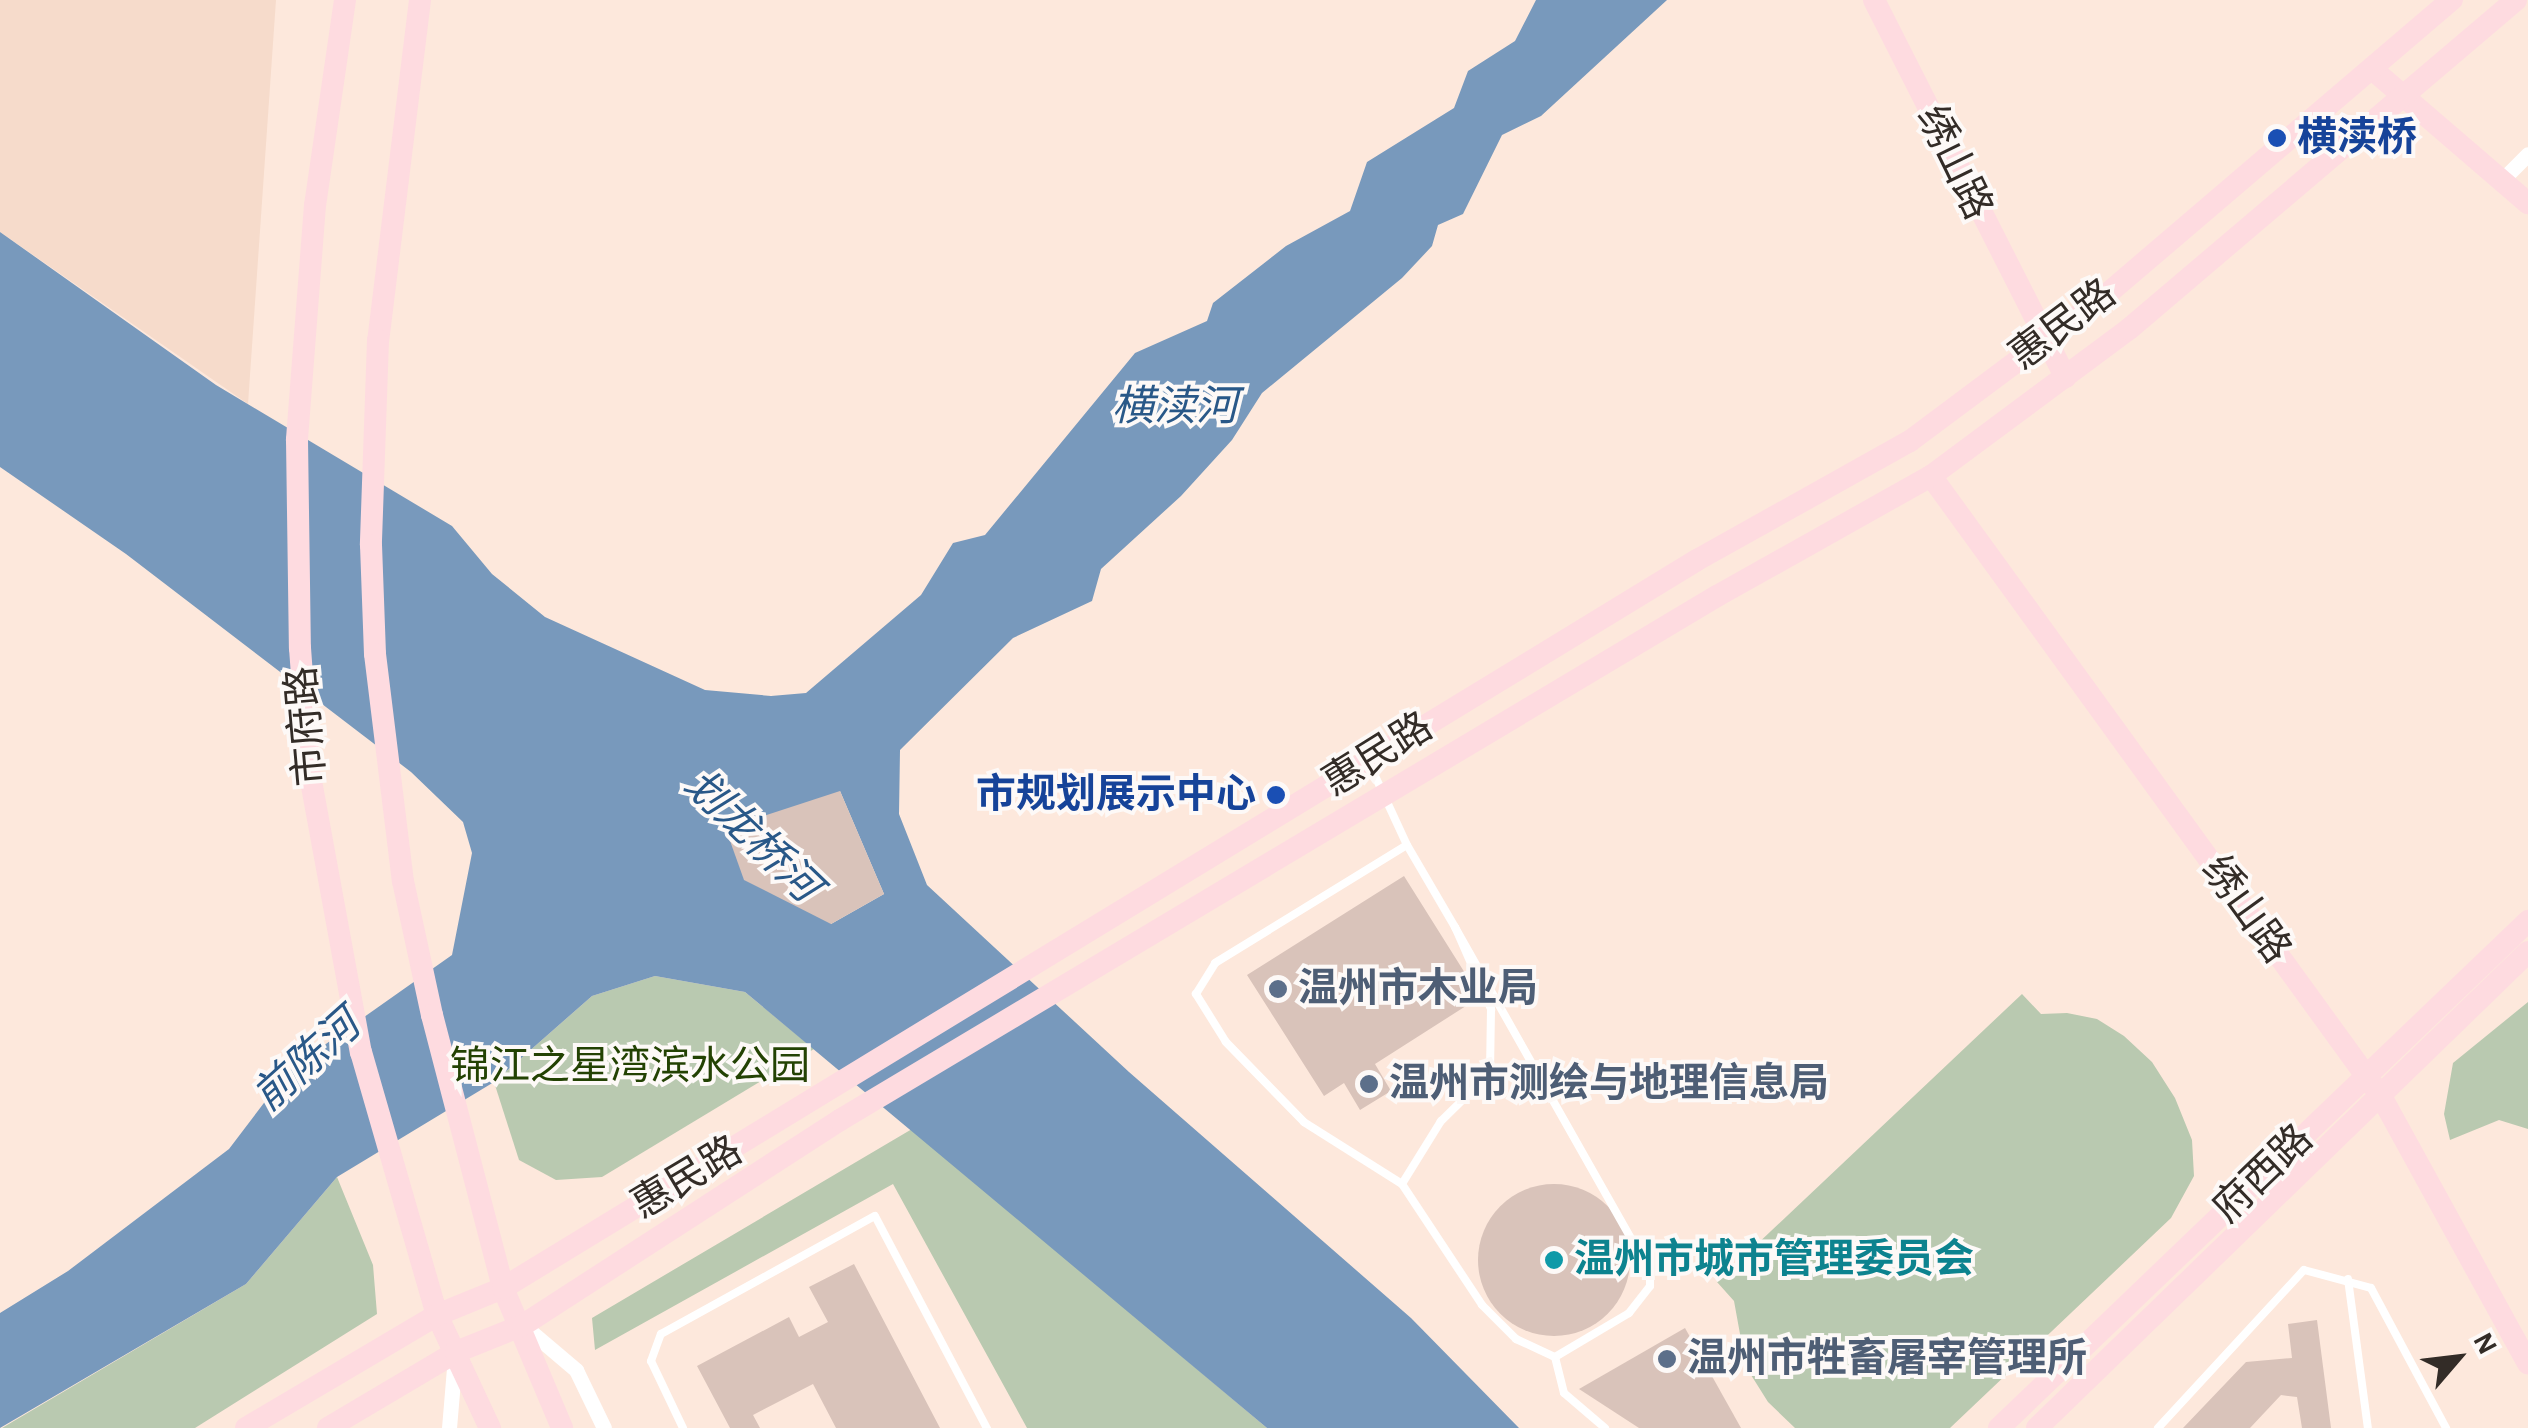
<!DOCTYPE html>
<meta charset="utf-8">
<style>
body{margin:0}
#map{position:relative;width:2528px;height:1428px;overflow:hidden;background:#fde8dc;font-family:"Alegreya Sans","Noto Sans SC",sans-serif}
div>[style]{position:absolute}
.built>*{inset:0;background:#f6dbcb}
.green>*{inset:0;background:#b9c9b0}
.water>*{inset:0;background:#7899bc}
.building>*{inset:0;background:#d9c3ba}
.round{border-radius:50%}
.lane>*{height:8px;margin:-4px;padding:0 4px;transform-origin:4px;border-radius:4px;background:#fff}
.street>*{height:15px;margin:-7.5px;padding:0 7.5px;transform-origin:7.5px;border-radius:7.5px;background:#fff}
.secondary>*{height:22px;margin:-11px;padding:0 11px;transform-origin:11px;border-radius:11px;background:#fedbe0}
.dots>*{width:28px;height:28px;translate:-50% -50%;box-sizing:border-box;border:5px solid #fdf9f7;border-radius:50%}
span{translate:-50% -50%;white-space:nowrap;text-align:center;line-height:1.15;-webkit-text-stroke:8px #fdf9f7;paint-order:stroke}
.transit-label{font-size:40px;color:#164399;font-weight:700}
.left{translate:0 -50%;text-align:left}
.right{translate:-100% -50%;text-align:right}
.street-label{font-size:40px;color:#332c27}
.service-label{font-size:40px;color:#4e5e75;font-weight:700}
.park-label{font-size:40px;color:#234203}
.culture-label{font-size:40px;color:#0d838f;font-weight:700}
.water-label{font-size:42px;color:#295888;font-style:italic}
.north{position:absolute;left:2408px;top:1308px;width:100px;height:100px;-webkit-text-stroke:8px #fdf9f7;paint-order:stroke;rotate:62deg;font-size:28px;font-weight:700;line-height:40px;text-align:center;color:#332c27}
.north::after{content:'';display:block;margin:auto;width:35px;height:45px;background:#332c27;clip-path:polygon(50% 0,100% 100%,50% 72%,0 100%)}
</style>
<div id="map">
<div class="built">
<i style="clip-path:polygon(0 0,276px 0,248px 404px,0 232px)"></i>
</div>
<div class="green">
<i style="clip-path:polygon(655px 976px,745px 992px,814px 1049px,602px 1177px,556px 1180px,519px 1160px,494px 1082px,592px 996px)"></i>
<i style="clip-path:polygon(2022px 994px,2041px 1014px,2067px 1013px,2097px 1019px,2124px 1036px,2152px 1062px,2175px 1098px,2192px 1140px,2194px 1176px,2171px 1218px,1950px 1428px,1795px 1428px,1768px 1402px,1746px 1367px,1734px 1301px,1717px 1282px)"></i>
<i style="clip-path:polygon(2528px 1002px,2528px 1129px,2499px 1120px,2450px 1140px,2444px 1114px,2453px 1063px)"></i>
<i style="clip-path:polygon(912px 1129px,1267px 1428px,1027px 1428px,893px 1184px,595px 1350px,592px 1318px)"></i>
<i style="clip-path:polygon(337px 1177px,373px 1265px,377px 1314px,195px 1428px,2px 1428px,246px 1284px)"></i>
</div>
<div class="water">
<i style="clip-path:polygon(evenodd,1536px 0,1667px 0,1541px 116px,1502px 135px,1463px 214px,1438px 225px,1432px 246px,1402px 278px,1262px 393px,1232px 440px,1181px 496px,1101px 569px,1092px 601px,1013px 638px,900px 750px,899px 814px,927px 885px,1129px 1072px,1411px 1318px,1519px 1428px,1267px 1428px,745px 992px,655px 976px,592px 996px,494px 1082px,337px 1177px,246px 1284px,0 1428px,0 1313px,68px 1271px,229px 1149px,289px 1070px,452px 955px,472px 853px,463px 822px,411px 772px,126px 554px,0 467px,0 232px,216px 385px,452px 526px,492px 574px,545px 617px,705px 690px,771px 696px,806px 693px,921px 595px,953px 543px,985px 535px,1135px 353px,1207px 321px,1213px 303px,1286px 246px,1350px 211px,1367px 162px,1454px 108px,1468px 71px,1515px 41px,1536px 0,840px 791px,884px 894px,831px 924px,840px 791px)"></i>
</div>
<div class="building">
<i style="clip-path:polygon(840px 791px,884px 894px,831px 924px,744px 880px,729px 838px,751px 820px)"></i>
<i style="clip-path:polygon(1404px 876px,1480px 997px,1375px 1064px,1391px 1091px,1360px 1110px,1344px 1083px,1324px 1096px,1247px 975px)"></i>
<i class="round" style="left:1478px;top:1184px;width:152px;height:152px"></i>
<i style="clip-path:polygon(854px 1264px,940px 1428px,836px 1428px,813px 1384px,753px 1415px,760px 1428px,730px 1428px,697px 1366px,789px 1317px,799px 1337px,828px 1322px,809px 1287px)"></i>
<i style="clip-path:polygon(2317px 1320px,2331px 1428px,2302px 1428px,2297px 1397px,2281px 1395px,2250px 1428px,2183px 1428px,2246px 1362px,2292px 1358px,2288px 1324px)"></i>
<i style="clip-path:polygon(1685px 1328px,1741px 1428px,1639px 1428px,1579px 1389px)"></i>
</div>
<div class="lane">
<i style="left:1370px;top:765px;width:88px;rotate:65.2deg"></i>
<i style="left:1407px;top:845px;width:95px;rotate:59.7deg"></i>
<i style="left:1455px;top:927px;width:90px;rotate:66.3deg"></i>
<i style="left:1491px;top:1009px;width:64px;rotate:90.9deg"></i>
<i style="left:1490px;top:1073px;width:69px;rotate:135.6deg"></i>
<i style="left:1441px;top:1121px;width:74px;rotate:121.8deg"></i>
<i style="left:1402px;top:1184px;width:145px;rotate:56.5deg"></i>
<i style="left:1482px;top:1305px;width:48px;rotate:45deg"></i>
<i style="left:1516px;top:1339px;width:43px;rotate:24.8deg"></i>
<i style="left:1555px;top:1357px;width:86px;rotate:-30.7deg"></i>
<i style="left:1629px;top:1313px;width:34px;rotate:-52deg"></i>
<i style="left:1650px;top:1286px;width:14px;rotate:-90deg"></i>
<i style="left:1650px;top:1272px;width:396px;rotate:-119.5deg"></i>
<i style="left:1402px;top:1184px;width:116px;rotate:-147.7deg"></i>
<i style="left:1304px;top:1122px;width:112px;rotate:-134.3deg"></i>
<i style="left:1226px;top:1042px;width:57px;rotate:-122deg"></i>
<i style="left:1196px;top:994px;width:36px;rotate:-58deg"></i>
<i style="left:1215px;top:963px;width:225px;rotate:-31.6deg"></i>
<i style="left:2348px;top:1279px;width:150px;rotate:82.4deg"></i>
<i style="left:1555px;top:1357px;width:37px;rotate:76deg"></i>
<i style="left:1564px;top:1393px;width:54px;rotate:40.5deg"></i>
<i style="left:683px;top:1428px;width:74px;rotate:-115.5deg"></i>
<i style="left:651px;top:1361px;width:29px;rotate:-70deg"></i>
<i style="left:661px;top:1334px;width:244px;rotate:-28.9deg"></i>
<i style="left:875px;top:1216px;width:240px;rotate:62.2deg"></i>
<i style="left:2158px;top:1428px;width:215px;rotate:-47.3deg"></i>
<i style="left:2304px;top:1270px;width:69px;rotate:15deg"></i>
<i style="left:2371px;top:1288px;width:159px;rotate:61.8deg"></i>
</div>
<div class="street">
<i style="left:2501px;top:181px;width:38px;rotate:-45deg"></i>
<i style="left:523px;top:1325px;width:70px;rotate:40.3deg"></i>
<i style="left:576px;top:1370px;width:64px;rotate:64.2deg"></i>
<i style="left:449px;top:1428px;width:72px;rotate:-85.2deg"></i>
</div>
<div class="secondary">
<i style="left:345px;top:0;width:207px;rotate:98.3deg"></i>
<i style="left:315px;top:205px;width:236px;rotate:94.4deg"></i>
<i style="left:297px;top:440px;width:208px;rotate:89.2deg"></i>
<i style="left:300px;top:648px;width:122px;rotate:85.8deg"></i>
<i style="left:309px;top:770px;width:287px;rotate:79.6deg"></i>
<i style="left:361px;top:1052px;width:274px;rotate:73.9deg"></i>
<i style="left:437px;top:1315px;width:125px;rotate:64.9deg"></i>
<i style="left:420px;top:0;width:343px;rotate:97deg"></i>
<i style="left:378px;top:340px;width:205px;rotate:92deg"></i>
<i style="left:371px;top:545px;width:109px;rotate:87.9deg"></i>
<i style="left:375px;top:654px;width:229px;rotate:83deg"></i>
<i style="left:403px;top:881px;width:137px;rotate:77.8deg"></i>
<i style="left:432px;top:1015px;width:282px;rotate:75.4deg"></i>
<i style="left:503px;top:1288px;width:152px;rotate:67.1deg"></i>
<i style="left:1874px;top:0;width:423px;rotate:63.1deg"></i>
<i style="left:2372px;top:69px;width:206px;rotate:40.7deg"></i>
<i style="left:1931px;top:476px;width:768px;rotate:54.05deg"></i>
<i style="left:2382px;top:1098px;width:303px;rotate:61.2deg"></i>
<i style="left:246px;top:1428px;width:222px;rotate:-30.6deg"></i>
<i style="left:437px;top:1315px;width:71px;rotate:-22.2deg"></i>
<i style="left:503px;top:1288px;width:1398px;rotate:-31.37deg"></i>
<i style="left:1697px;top:560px;width:244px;rotate:-29.2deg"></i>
<i style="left:1910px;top:441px;width:244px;rotate:-36.7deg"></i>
<i style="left:2106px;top:295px;width:455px;rotate:-40.5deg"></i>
<i style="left:328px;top:1428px;width:149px;rotate:-30.7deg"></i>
<i style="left:456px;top:1352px;width:72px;rotate:-21.9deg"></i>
<i style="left:523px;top:1325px;width:378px;rotate:-32.9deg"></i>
<i style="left:840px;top:1120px;width:1022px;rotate:-30.86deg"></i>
<i style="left:1717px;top:596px;width:245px;rotate:-29.3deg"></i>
<i style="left:1931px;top:476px;width:247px;rotate:-36.6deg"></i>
<i style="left:2129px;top:329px;width:508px;rotate:-40.37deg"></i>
<i style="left:1999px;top:1428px;width:733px;rotate:-43.78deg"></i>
<i style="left:2037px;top:1428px;width:684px;rotate:-44.11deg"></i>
</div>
<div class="dots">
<i style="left:2277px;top:138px;background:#1a4fb4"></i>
<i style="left:1276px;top:795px;background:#1a4fb4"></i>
<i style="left:1278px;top:989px;background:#5c6f8a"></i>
<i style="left:1369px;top:1084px;background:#5c6f8a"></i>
<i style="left:1554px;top:1260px;background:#0f9aa8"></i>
<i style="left:1667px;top:1359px;background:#5c6f8a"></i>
</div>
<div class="transit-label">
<span class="left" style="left:2297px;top:138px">横渎桥</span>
<span class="right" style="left:1256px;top:795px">市规划展示中心</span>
</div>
<div class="street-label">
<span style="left:1954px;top:163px;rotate:64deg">绣山路</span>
<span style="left:2063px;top:325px;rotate:-37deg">惠民路</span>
<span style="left:307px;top:726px;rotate:-95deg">市府路</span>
<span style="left:1378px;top:755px;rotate:-32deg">惠民路</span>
<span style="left:2246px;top:910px;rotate:54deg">绣山路</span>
<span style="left:2263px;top:1174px;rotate:-44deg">府西路</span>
<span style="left:687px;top:1178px;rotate:-31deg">惠民路</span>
</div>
<div class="service-label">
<span class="left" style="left:1298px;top:989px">温州市木业局</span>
<span class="left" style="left:1389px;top:1084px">温州市测绘与地理信息局</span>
<span class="left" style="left:1687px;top:1359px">温州市牲畜屠宰管理所</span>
</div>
<div class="park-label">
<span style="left:630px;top:1067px">锦江之星湾滨水公园</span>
</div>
<div class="culture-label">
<span class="left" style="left:1574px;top:1260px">温州市城市管理委员会</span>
</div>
<div class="water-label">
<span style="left:1175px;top:407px">横渎河</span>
<span style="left:752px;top:836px;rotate:44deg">划龙桥河</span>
<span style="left:307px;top:1061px;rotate:-42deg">前陈河</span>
</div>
<div class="north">N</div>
</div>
